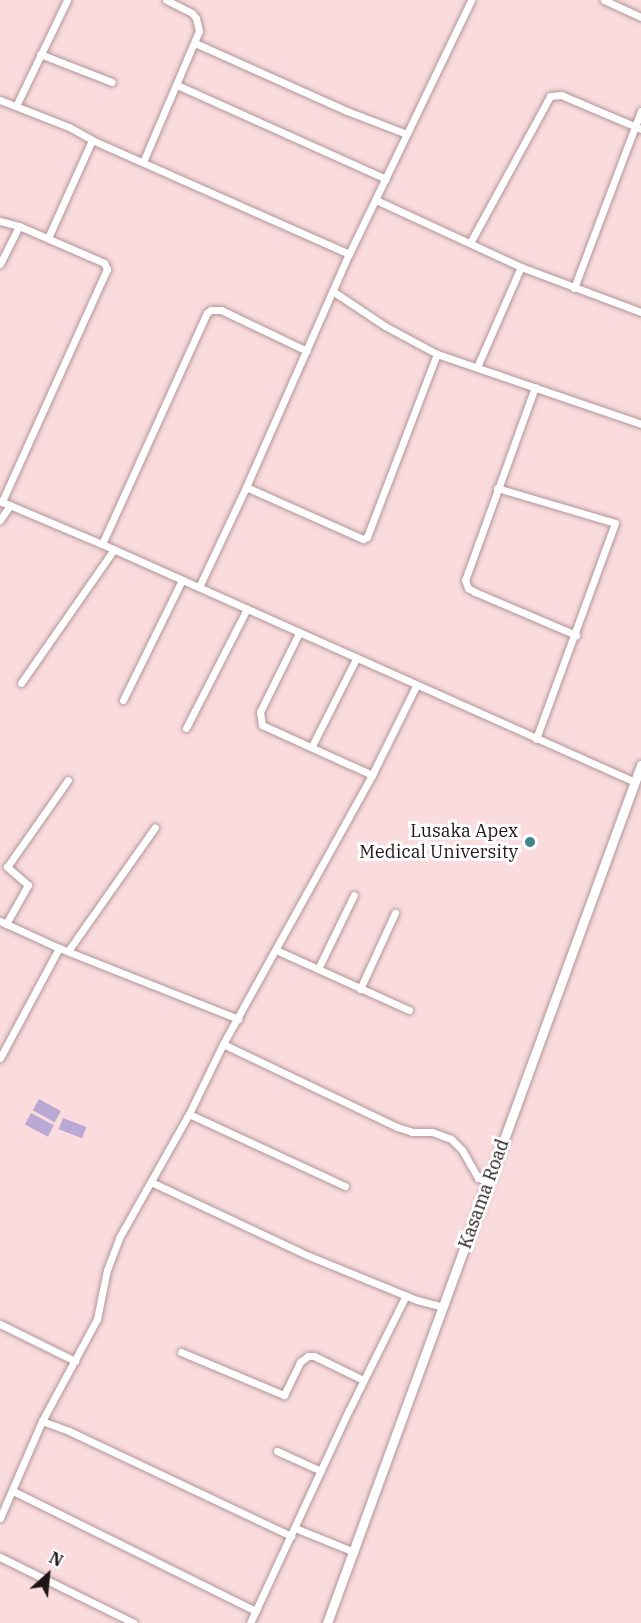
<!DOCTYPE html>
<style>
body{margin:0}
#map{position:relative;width:641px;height:1623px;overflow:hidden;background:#fadcde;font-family:"IBM Plex Serif",serif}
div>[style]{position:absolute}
.water>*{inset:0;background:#bba9d5;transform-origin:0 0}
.roads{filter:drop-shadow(0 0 2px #b29698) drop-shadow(0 0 2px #b29698)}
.street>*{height:7px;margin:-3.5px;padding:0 3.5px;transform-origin:3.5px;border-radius:3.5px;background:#fff}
.secondary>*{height:9px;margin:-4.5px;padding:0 4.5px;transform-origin:4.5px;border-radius:4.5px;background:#fff}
.dots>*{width:16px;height:16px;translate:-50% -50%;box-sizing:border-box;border:3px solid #fff;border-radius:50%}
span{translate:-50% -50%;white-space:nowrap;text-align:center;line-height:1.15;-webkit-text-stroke:6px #fff;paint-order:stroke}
.poi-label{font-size:18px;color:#201617}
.right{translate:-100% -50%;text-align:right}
.street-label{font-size:18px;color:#201617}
.north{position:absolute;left:18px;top:1545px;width:60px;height:60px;-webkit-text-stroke:4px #fff;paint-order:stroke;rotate:27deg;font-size:16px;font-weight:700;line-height:24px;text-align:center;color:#201617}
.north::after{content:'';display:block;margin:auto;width:21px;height:27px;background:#201617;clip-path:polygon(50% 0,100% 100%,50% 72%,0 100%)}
</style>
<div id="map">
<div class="water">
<i style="left:39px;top:1099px;width:25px;height:13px;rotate:29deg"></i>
<i style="left:31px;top:1113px;width:26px;height:13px;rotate:28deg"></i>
<i style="left:63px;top:1118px;width:25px;height:12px;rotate:21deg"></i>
</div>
<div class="roads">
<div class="street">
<i style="left:604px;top:0;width:41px;rotate:24.7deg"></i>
<i style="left:195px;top:43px;width:167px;rotate:24.1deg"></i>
<i style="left:347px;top:111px;width:64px;rotate:21deg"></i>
<i style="left:40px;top:54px;width:77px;rotate:21.3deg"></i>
<i style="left:177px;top:85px;width:229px;rotate:24.2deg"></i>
<i style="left:0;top:100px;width:74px;rotate:21.4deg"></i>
<i style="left:69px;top:127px;width:26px;rotate:29deg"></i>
<i style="left:92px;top:140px;width:281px;rotate:23.9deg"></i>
<i style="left:16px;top:106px;width:118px;rotate:-64.3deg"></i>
<i style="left:143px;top:162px;width:142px;rotate:-66.9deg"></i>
<i style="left:199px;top:31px;width:13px;rotate:-103deg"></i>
<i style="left:196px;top:18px;width:6px;rotate:-129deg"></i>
<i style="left:192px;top:13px;width:29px;rotate:-153deg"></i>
<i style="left:376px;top:200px;width:160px;rotate:24.8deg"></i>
<i style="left:521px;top:267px;width:128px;rotate:20.6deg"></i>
<i style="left:0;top:221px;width:20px;rotate:15deg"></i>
<i style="left:48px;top:238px;width:107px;rotate:-65.8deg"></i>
<i style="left:470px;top:243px;width:167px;rotate:-61.4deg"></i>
<i style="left:550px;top:96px;width:11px;rotate:-5deg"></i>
<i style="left:561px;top:95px;width:87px;rotate:23deg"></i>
<i style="left:0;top:264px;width:42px;rotate:-63.4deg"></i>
<i style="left:19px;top:226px;width:93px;rotate:23.5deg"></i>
<i style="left:104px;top:263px;width:7px;rotate:63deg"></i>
<i style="left:107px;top:269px;width:256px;rotate:114.3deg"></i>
<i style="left:574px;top:288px;width:189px;rotate:-69.3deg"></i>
<i style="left:334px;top:292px;width:61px;rotate:33.7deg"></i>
<i style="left:385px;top:326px;width:59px;rotate:28.3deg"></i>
<i style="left:437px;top:354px;width:216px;rotate:18.9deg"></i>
<i style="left:477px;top:367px;width:109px;rotate:-66.3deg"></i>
<i style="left:535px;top:387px;width:205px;rotate:109.9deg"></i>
<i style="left:465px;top:580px;width:9px;rotate:69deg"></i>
<i style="left:468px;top:588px;width:8px;rotate:30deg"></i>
<i style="left:475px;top:592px;width:110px;rotate:23.1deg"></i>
<i style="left:246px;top:487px;width:128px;rotate:24deg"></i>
<i style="left:363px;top:539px;width:4px;rotate:-27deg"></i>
<i style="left:367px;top:537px;width:196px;rotate:-69.1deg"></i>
<i style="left:497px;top:488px;width:123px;rotate:16.5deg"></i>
<i style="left:615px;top:523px;width:230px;rotate:110.1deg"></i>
<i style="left:0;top:501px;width:111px;rotate:22.9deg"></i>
<i style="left:102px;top:544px;width:584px;rotate:24.06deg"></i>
<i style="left:0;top:520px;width:18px;rotate:-56deg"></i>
<i style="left:102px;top:544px;width:254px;rotate:-65.6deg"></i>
<i style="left:207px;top:313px;width:5px;rotate:-37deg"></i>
<i style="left:211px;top:310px;width:10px"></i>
<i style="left:221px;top:310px;width:95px;rotate:25.5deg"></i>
<i style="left:199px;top:587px;width:110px;rotate:-64.8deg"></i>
<i style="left:246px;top:487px;width:255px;rotate:-66.2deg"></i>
<i style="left:349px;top:254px;width:282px;rotate:-64.3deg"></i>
<i style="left:299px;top:633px;width:88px;rotate:116.3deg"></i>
<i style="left:260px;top:712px;width:13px;rotate:81deg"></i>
<i style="left:262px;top:725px;width:121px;rotate:24.4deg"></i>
<i style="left:21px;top:683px;width:163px;rotate:-55.2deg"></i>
<i style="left:123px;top:700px;width:134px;rotate:-63.8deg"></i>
<i style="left:186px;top:728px;width:134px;rotate:-62.9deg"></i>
<i style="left:312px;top:746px;width:97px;rotate:-63.2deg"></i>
<i style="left:0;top:921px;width:65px;rotate:24.6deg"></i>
<i style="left:59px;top:948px;width:193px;rotate:21.6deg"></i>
<i style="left:6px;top:924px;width:45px;rotate:-60.6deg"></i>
<i style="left:28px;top:885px;width:28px;rotate:-139deg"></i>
<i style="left:7px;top:867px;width:106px;rotate:-55deg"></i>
<i style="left:276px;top:950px;width:146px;rotate:24.3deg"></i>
<i style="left:68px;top:951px;width:151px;rotate:-54.9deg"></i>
<i style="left:318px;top:969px;width:82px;rotate:-64.1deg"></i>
<i style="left:360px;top:989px;width:84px;rotate:-65.3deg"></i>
<i style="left:223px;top:1044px;width:193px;rotate:25.5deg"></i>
<i style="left:397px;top:1127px;width:16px;rotate:18deg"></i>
<i style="left:412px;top:1132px;width:20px"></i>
<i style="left:432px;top:1132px;width:20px;rotate:20deg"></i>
<i style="left:451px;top:1139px;width:16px;rotate:45deg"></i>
<i style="left:462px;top:1150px;width:32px;rotate:60deg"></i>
<i style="left:478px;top:1178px;width:11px;rotate:15deg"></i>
<i style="left:0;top:1058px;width:125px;rotate:-61.8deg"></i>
<i style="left:189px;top:1114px;width:172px;rotate:24.8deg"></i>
<i style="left:151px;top:1182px;width:174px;rotate:25.1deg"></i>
<i style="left:309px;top:1256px;width:117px;rotate:22.2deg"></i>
<i style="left:417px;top:1300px;width:27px;rotate:15deg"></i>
<i style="left:0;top:1324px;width:84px;rotate:26.3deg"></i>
<i style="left:181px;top:1352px;width:112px;rotate:22.7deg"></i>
<i style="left:284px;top:1395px;width:37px;rotate:-64deg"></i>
<i style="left:300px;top:1362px;width:10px;rotate:-37deg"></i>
<i style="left:308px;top:1356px;width:6px"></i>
<i style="left:314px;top:1356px;width:55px;rotate:26.1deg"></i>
<i style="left:42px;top:1421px;width:29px;rotate:20deg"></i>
<i style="left:69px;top:1431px;width:246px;rotate:25.3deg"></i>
<i style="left:277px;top:1451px;width:48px;rotate:24.4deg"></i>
<i style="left:13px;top:1491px;width:271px;rotate:26.3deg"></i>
<i style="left:0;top:1518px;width:106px;rotate:-66.6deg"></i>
<i style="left:42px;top:1421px;width:116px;rotate:-61.7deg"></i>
<i style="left:97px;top:1319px;width:50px;rotate:-78.5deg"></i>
<i style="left:107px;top:1270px;width:34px;rotate:-69deg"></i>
<i style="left:119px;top:1238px;width:142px;rotate:-60.6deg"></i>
<i style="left:189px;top:1114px;width:78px;rotate:-64.1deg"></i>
<i style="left:223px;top:1044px;width:308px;rotate:-61deg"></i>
<i style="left:372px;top:775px;width:99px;rotate:-63.7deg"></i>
<i style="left:295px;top:1528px;width:64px;rotate:22.1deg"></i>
<i style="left:0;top:1557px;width:149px;rotate:26.2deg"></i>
<i style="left:250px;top:1623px;width:235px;rotate:-65.1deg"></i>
<i style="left:349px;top:1410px;width:128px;rotate:-63.6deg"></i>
</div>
<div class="secondary">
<i style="left:327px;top:1623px;width:914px;rotate:-69.9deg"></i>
</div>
</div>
<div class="dots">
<i style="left:530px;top:842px;background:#3d8589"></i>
</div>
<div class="poi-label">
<span class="right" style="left:518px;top:842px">Lusaka Apex<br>Medical University</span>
</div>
<div class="street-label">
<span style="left:484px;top:1194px;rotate:-70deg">Kasama Road</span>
</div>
<div class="north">N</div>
</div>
